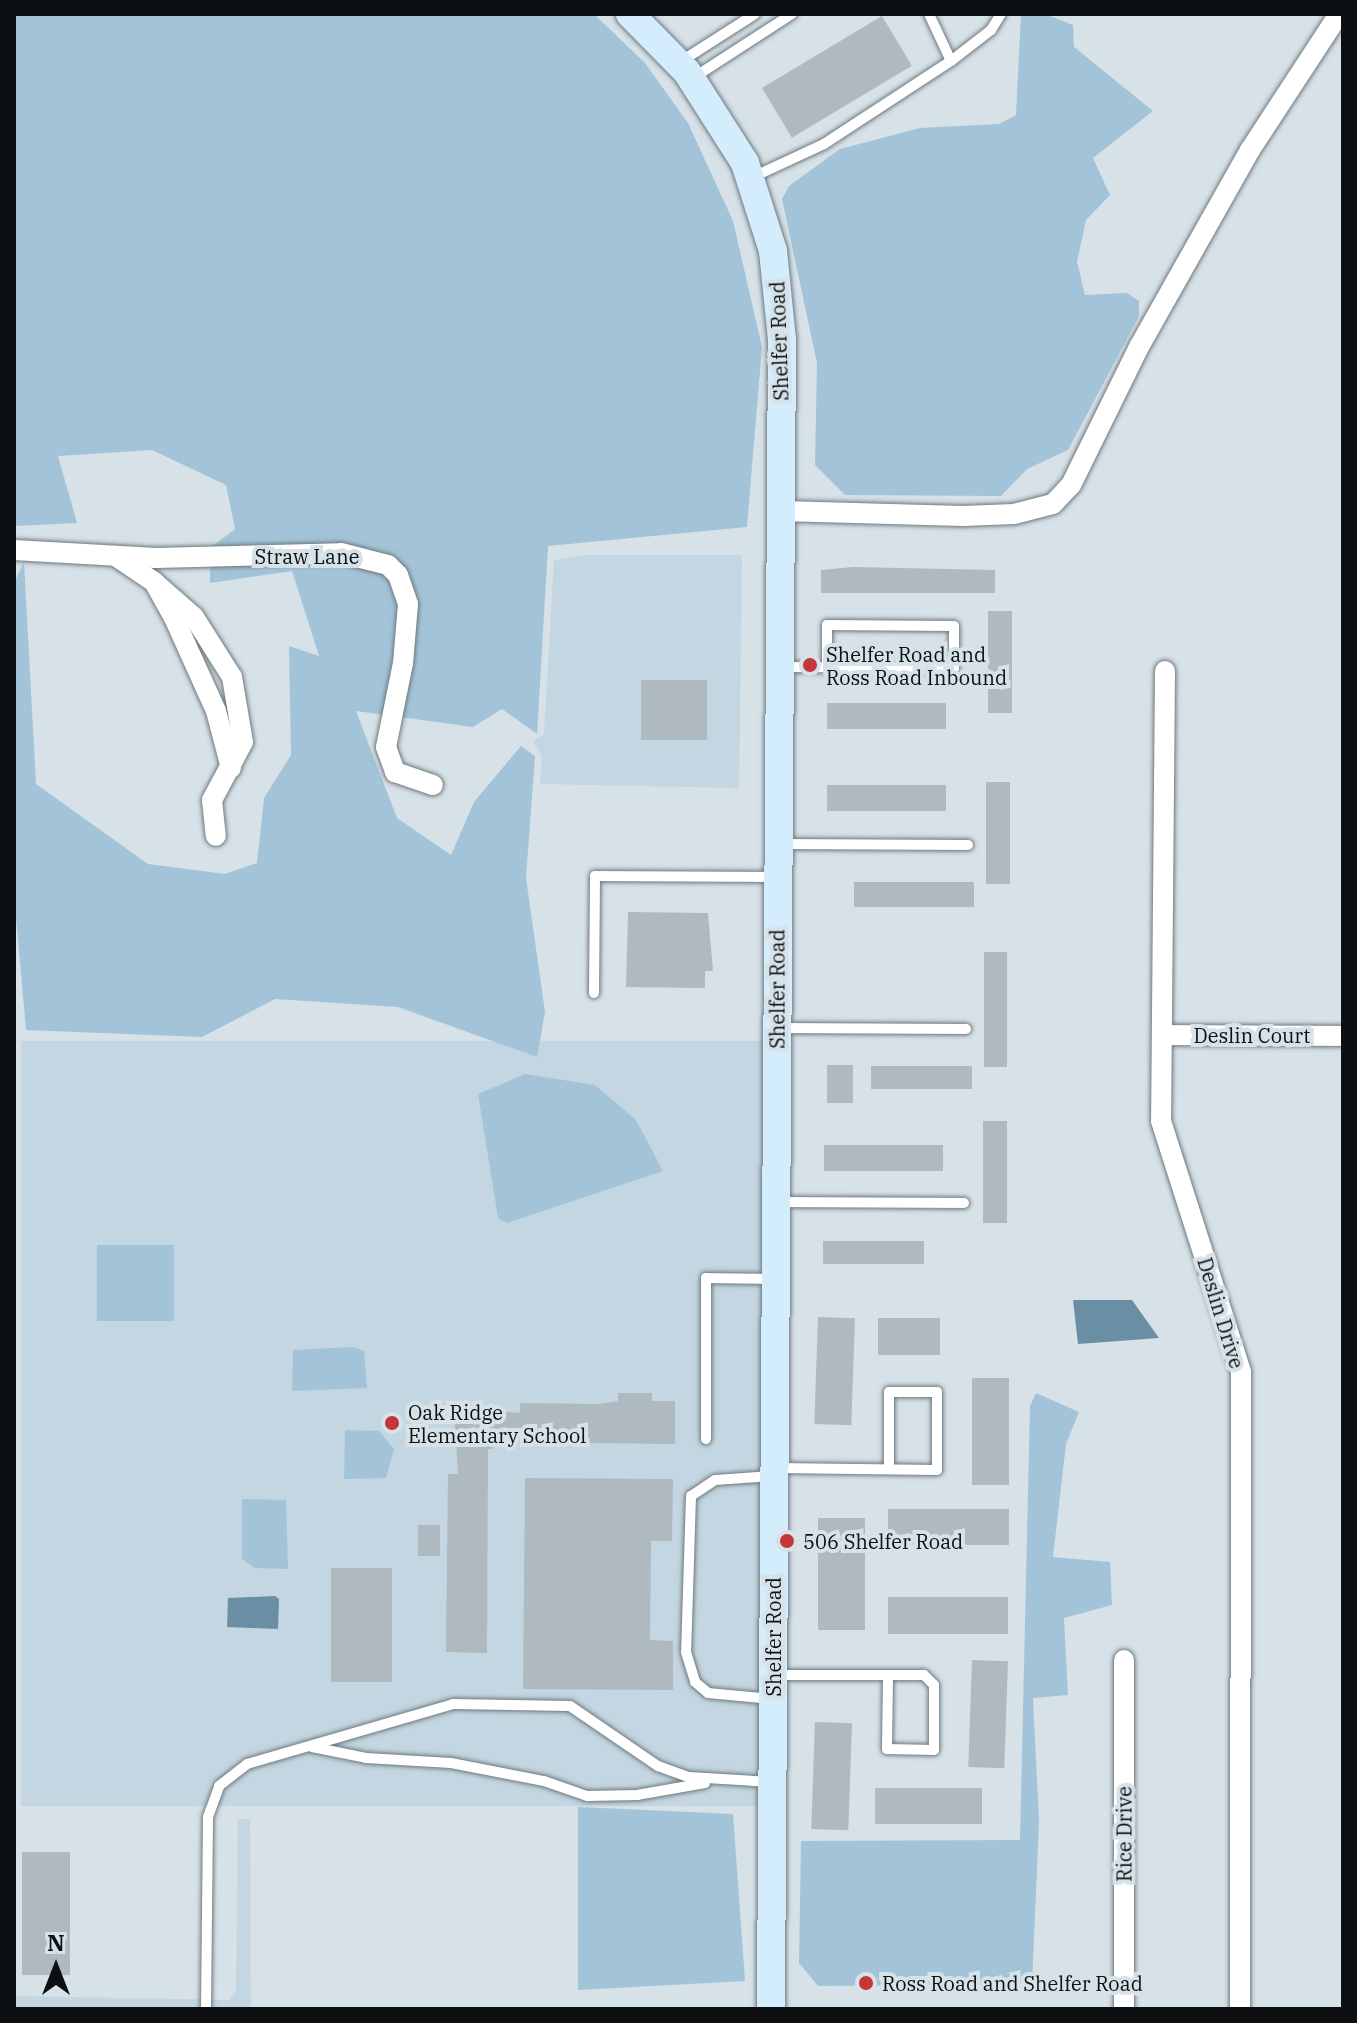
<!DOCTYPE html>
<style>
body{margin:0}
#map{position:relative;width:1357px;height:2023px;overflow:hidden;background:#d6e1e8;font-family:"IBM Plex Serif",serif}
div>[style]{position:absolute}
.built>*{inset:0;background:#c3d6e1;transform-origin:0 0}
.green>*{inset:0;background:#a3c4d8;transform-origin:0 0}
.water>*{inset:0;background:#6a8fa5}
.building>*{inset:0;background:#aeb9c0;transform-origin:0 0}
.roads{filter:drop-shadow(0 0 2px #6f797f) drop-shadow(0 0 2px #6f797f)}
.lane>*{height:10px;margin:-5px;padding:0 5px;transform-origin:5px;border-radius:5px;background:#fff}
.street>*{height:20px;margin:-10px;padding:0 10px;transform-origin:10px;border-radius:10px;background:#fff}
.secondary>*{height:28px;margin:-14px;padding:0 14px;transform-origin:14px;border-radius:14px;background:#d3edfc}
.dots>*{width:22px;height:22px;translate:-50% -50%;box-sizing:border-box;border:4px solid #d6e1e8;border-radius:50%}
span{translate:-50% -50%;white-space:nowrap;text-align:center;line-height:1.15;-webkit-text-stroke:8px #d6e1e8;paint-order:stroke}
.street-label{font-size:20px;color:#0c1013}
.poi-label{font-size:20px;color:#0c1013}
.left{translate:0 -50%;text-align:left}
.frame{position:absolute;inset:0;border:16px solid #0c1013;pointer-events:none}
.north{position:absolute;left:16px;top:1927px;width:80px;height:80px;-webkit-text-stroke:6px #d6e1e8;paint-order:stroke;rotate:0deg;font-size:22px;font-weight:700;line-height:32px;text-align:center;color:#0c1013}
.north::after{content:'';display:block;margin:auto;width:28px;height:36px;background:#0c1013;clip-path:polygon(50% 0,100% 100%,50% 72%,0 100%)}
</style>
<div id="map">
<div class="built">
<i style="clip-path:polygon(587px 555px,742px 555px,739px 788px,540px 784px,542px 756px,533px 741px,544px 735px,554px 560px)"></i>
<i style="left:21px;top:1041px;width:742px;height:765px"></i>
<i style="clip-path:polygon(238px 1819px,250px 1819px,251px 2007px,14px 2007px,14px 1996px,229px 2000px,236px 1992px)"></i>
</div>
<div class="green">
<i style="clip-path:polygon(14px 14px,594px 14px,645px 63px,688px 123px,733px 221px,762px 347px,747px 527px,548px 546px,537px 734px,502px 709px,473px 727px,356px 711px,397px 818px,451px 855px,474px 802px,521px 746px,535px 756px,526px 878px,545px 1012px,537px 1057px,398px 1007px,275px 999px,202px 1037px,26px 1030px,14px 894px,14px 583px,24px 562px,36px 784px,148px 864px,225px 874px,257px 863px,264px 798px,291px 755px,289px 646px,319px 656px,292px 571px,210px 583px,210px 548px,235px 529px,226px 485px,152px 450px,58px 456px,77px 523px,14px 526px)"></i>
<i style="clip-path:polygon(1021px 14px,1045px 14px,1073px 25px,1074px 47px,1153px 111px,1093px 158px,1110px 195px,1086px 220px,1077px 262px,1085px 295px,1127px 293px,1139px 301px,1139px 316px,1068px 450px,1027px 469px,1001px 496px,845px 495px,815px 465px,817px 363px,782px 199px,789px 186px,840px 149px,920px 128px,999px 124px,1016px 115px)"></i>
<i style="clip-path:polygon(525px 1074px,595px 1085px,636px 1120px,663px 1171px,507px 1223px,498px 1218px,478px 1094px)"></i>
<i style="left:97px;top:1245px;width:77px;height:76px"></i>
<i style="clip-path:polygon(353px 1347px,364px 1351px,367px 1388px,292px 1391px,293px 1350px)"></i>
<i style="clip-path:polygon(1036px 1393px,1079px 1412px,1066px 1444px,1053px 1557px,1110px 1562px,1112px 1605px,1064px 1618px,1068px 1695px,1033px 1698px,1039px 1822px,1032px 1984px,818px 1986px,799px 1963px,801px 1841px,1020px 1840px,1030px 1406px)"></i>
<i style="clip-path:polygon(345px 1430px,379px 1431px,394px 1449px,386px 1478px,344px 1479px)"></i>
<i style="clip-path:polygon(242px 1499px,286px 1500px,288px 1569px,255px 1568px,242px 1559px)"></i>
<i style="clip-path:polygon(578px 1807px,733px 1814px,745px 1981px,578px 1990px)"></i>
</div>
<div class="water">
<i style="clip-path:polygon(1073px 1300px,1132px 1300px,1159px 1338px,1078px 1344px)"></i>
<i style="clip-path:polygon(275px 1596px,279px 1599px,278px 1629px,227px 1627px,228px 1598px)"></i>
</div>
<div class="building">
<i style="left:882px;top:16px;width:58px;height:140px;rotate:59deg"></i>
<i style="clip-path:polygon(853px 567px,995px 570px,995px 593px,821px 593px,821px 570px)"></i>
<i style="left:988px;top:611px;width:24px;height:102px"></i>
<i style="left:641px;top:680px;width:66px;height:60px"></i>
<i style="left:827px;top:703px;width:119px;height:26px"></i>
<i style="left:986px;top:782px;width:24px;height:102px"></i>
<i style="left:827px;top:785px;width:119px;height:26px"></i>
<i style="left:854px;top:882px;width:120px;height:25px"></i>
<i style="clip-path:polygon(628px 912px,708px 913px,713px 971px,705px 971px,705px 988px,626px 987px)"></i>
<i style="left:984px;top:952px;width:23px;height:115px"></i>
<i style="left:827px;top:1065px;width:26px;height:38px"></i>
<i style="left:871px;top:1066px;width:101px;height:23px"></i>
<i style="left:983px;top:1121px;width:24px;height:102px"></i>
<i style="left:824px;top:1145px;width:119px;height:26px"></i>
<i style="left:823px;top:1241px;width:101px;height:23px"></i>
<i style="left:818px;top:1317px;width:37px;height:107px;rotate:2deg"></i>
<i style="left:878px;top:1318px;width:62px;height:37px"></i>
<i style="left:972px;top:1378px;width:37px;height:107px"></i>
<i style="clip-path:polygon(618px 1393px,652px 1393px,652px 1401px,675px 1401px,675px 1444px,520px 1442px,520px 1436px,493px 1436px,493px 1449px,488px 1449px,487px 1653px,446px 1652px,448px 1474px,458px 1474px,454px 1408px,520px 1413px,520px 1403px,598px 1404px,618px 1401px)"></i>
<i style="clip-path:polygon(525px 1478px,673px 1479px,672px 1541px,651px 1541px,650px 1640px,673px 1641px,673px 1690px,523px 1689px)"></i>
<i style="left:888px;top:1509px;width:121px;height:36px"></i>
<i style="left:818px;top:1518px;width:47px;height:112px"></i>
<i style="left:418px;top:1525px;width:22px;height:31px"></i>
<i style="left:331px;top:1568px;width:61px;height:114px"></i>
<i style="left:888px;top:1597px;width:120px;height:37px"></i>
<i style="left:972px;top:1660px;width:36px;height:107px;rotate:2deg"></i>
<i style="left:815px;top:1722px;width:37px;height:107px;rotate:2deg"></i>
<i style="left:982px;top:1788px;width:36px;height:107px;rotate:90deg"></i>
<i style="left:70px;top:1852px;width:123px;height:48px;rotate:90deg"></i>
</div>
<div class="roads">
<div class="lane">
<i style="left:929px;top:14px;width:52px;rotate:64.9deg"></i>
<i style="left:680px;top:62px;width:89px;rotate:-32.6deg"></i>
<i style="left:693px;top:78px;width:118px;rotate:-32.9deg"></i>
<i style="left:753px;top:177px;width:78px;rotate:-24.9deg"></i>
<i style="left:824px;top:144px;width:152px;rotate:-33.2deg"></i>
<i style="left:951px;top:61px;width:51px;rotate:-37.8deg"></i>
<i style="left:991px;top:30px;width:19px;rotate:-58deg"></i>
<i style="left:782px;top:667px;width:172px;rotate:0.3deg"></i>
<i style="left:954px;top:668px;width:42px;rotate:-90deg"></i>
<i style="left:954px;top:626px;width:127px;rotate:-179.5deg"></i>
<i style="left:827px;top:625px;width:42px;rotate:90deg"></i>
<i style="left:782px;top:844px;width:186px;rotate:0.3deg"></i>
<i style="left:594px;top:993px;width:117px;rotate:-89.5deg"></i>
<i style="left:595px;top:876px;width:181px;rotate:0.3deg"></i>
<i style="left:780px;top:1028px;width:186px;rotate:0.3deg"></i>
<i style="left:778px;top:1202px;width:186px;rotate:0.3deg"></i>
<i style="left:706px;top:1439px;width:161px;rotate:-90deg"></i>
<i style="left:706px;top:1278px;width:66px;rotate:0.9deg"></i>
<i style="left:776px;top:1468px;width:161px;rotate:0.7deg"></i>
<i style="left:937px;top:1470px;width:78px;rotate:-90deg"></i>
<i style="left:937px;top:1392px;width:48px;rotate:180deg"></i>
<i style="left:889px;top:1392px;width:77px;rotate:90deg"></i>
<i style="left:772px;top:1476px;width:57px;rotate:176deg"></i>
<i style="left:715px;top:1480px;width:29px;rotate:146deg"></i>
<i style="left:691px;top:1496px;width:156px;rotate:91.8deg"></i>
<i style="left:686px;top:1652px;width:31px;rotate:73deg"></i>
<i style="left:695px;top:1682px;width:17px;rotate:40deg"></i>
<i style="left:708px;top:1693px;width:64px;rotate:5.4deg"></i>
<i style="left:774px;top:1675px;width:150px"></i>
<i style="left:924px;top:1675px;width:14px;rotate:45deg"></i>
<i style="left:934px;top:1685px;width:65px;rotate:90deg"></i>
<i style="left:934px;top:1750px;width:47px;rotate:-178.8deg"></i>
<i style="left:887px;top:1749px;width:74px;rotate:-89.2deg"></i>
<i style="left:312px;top:1747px;width:55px;rotate:11.5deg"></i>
<i style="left:366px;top:1758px;width:85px;rotate:3.4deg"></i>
<i style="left:451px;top:1763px;width:95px;rotate:11deg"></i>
<i style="left:544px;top:1781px;width:46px;rotate:19.2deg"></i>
<i style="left:587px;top:1796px;width:50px;rotate:-1.1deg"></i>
<i style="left:637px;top:1795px;width:69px;rotate:-10deg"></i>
<i style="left:206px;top:2009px;width:192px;rotate:-89.4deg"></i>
<i style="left:208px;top:1817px;width:33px;rotate:-70deg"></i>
<i style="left:219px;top:1786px;width:36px;rotate:-38deg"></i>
<i style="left:247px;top:1764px;width:215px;rotate:-16.2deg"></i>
<i style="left:453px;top:1704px;width:117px;rotate:1deg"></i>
<i style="left:570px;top:1706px;width:107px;rotate:34.3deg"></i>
<i style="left:658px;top:1766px;width:33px;rotate:20deg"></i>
<i style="left:689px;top:1777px;width:81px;rotate:3.5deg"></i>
</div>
<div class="street">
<i style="left:781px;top:511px;width:182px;rotate:1.6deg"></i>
<i style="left:963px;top:516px;width:51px;rotate:-2.2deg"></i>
<i style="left:1014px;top:514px;width:40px;rotate:-14.4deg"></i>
<i style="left:1053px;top:504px;width:26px;rotate:-47deg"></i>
<i style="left:1071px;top:485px;width:154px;rotate:-63.8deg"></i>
<i style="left:1139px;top:347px;width:226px;rotate:-60.6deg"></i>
<i style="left:1250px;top:150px;width:163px;rotate:-56.8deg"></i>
<i style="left:14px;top:550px;width:142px;rotate:3.2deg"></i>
<i style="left:156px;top:558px;width:185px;rotate:-1.5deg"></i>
<i style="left:341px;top:553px;width:49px;rotate:14.3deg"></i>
<i style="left:388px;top:565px;width:14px;rotate:45deg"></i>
<i style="left:398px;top:575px;width:31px;rotate:71deg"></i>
<i style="left:408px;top:604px;width:59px;rotate:94.8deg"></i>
<i style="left:403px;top:663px;width:86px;rotate:101.4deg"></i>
<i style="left:386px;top:747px;width:27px;rotate:70deg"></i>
<i style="left:395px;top:772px;width:40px;rotate:18.9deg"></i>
<i style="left:117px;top:557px;width:45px;rotate:34deg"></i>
<i style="left:154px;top:582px;width:41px;rotate:60.9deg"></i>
<i style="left:174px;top:618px;width:102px;rotate:65.7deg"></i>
<i style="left:216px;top:711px;width:59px;rotate:75.3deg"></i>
<i style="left:154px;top:582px;width:53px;rotate:41.2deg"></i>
<i style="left:194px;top:617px;width:71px;rotate:57.7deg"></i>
<i style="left:232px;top:677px;width:66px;rotate:80.4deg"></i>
<i style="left:243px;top:742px;width:66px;rotate:118.1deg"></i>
<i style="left:212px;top:800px;width:36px;rotate:84deg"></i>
<i style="left:1165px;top:671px;width:450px;rotate:90.5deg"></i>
<i style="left:1161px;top:1121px;width:263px;rotate:72.3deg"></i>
<i style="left:1241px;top:1372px;width:637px;rotate:90.09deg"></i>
<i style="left:1162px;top:1035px;width:181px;rotate:0.3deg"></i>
<i style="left:1124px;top:1660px;width:349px;rotate:90deg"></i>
</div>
<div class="secondary">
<i style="left:630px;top:14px;width:81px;rotate:45.5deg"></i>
<i style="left:687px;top:72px;width:108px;rotate:57.5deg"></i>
<i style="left:745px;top:163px;width:92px;rotate:72.3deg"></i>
<i style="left:773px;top:251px;width:88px;rotate:84.2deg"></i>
<i style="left:782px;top:339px;width:1670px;rotate:90.38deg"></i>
</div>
</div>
<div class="dots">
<i style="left:810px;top:665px;background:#c53639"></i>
<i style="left:392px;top:1423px;background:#c53639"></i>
<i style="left:787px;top:1541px;background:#c53639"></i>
<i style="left:866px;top:1983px;background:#c53639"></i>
</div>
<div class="street-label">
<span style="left:779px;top:341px;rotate:-92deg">Shelfer Road</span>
<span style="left:307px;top:556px">Straw Lane</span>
<span style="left:777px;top:989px;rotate:-90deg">Shelfer Road</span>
<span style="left:1252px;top:1035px">Deslin Court</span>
<span style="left:1221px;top:1313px;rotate:73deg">Deslin Drive</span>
<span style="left:773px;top:1637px;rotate:-90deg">Shelfer Road</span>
<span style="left:1124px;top:1834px;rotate:-90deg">Rice Drive</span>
</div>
<div class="poi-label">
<span class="left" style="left:826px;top:666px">Shelfer Road and<br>Ross Road Inbound</span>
<span class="left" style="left:408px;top:1424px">Oak Ridge<br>Elementary School</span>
<span class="left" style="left:803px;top:1541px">506 Shelfer Road</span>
<span class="left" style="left:882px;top:1983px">Ross Road and Shelfer Road</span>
</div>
<div class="frame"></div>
<div class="north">N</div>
</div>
